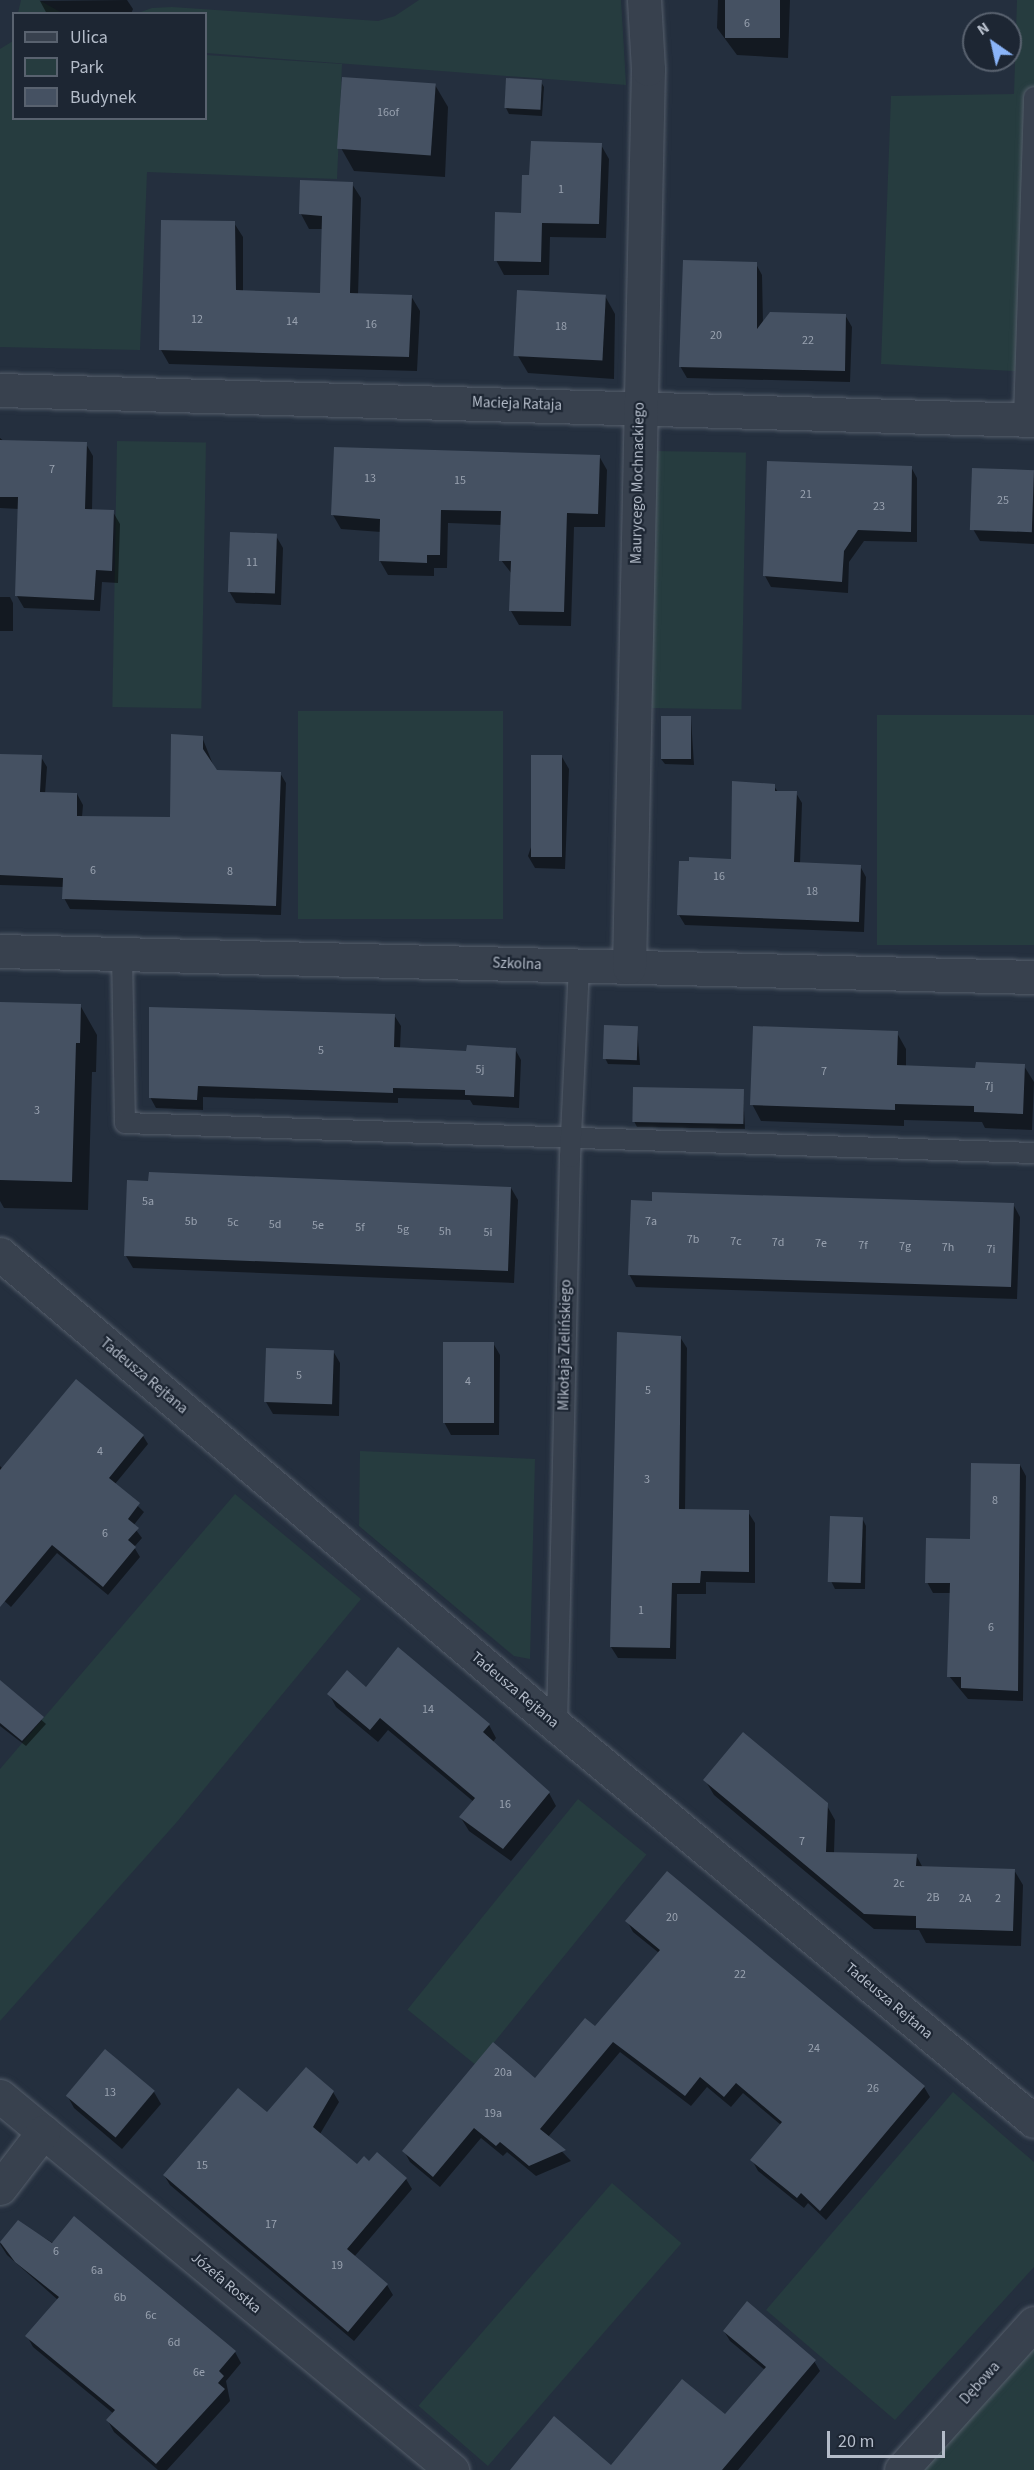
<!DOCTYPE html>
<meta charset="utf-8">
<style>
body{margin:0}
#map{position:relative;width:1034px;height:2470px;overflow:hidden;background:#242f3e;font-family:"Source Sans 3",sans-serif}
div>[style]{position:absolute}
.green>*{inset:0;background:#263c3f;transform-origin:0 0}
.shadow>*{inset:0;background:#0007}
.building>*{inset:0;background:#455162;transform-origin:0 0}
.roads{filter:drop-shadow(0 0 2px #565f6c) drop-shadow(0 0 2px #565f6c)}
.service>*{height:20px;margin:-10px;padding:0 10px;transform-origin:10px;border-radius:10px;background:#38414e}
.minor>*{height:33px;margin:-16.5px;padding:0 16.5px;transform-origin:16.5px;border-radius:16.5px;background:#38414e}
span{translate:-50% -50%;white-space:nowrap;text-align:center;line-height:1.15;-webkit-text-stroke:4.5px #1d2633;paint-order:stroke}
.number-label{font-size:12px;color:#98a1af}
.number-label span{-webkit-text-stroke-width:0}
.street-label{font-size:15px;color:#b4bcc9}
.legend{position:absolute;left:12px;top:12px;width:195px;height:108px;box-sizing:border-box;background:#1d2633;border:2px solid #59626f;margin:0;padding:8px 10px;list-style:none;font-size:18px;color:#b4bcc9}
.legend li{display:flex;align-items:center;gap:12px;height:30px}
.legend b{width:30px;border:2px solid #59626f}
.north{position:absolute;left:962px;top:12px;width:60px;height:60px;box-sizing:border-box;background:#1d2633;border:2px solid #59626f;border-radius:50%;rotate:326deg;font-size:16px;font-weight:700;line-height:24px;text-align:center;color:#b4bcc9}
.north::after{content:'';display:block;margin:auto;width:21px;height:27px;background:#8ab4f8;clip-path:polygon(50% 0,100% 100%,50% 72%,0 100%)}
.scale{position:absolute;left:827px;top:2431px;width:118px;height:27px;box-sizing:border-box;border:3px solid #b4bcc9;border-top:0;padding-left:8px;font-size:18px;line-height:21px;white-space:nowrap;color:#b4bcc9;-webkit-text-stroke:4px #1d2633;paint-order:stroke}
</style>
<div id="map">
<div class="green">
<i style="clip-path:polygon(21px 0,39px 0,62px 13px,18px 13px)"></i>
<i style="clip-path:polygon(419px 0,621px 0,626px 85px,206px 53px,206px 14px,138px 13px,152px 8px,172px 7px,378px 21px,395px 16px)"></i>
<i style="clip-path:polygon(1017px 0,1034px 0,1034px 372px,881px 364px,891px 96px,1014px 94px)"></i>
<i style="clip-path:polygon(13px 41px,14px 118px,206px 118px,206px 55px,342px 64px,337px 179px,147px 172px,140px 350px,0 347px,0 49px)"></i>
<i style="left:117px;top:441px;width:89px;height:266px;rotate:1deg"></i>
<i style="left:655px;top:451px;width:91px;height:257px;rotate:1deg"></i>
<i style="left:298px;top:711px;width:205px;height:208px"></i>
<i style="left:877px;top:715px;width:157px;height:230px"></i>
<i style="clip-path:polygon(360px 1451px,535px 1459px,530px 1659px,514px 1656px,359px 1526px)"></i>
<i style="clip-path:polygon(235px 1494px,361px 1599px,176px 1823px,0 2021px,0 1769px)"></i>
<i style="left:578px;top:1799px;width:88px;height:271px;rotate:39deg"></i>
<i style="clip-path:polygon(953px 2092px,1034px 2162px,1034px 2267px,895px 2420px,766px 2310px)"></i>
<i style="left:612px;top:2183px;width:92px;height:295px;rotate:41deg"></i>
<i style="clip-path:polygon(1034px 2345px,1034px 2470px,920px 2470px)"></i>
</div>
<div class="shadow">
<i style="clip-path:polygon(127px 0,133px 9px,131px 14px,47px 14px,40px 1px)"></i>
<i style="clip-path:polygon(718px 0,790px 0,788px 58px,737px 55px,717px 28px)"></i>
<i style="clip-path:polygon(507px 80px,541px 82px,544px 87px,542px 116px,509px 114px,506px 108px)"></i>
<i style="clip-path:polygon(435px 85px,448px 107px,445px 177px,354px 171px,341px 148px)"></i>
<i style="clip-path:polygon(601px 145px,609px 159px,606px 238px,550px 237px,549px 275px,504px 275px,496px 260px,523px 214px,530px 177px)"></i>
<i style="clip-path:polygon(352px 184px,361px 198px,358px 295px,411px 296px,420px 311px,417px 371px,169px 364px,161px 350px,234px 223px,243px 237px,243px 292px,322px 294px,323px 229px,309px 229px,301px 214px)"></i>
<i style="clip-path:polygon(756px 264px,762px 275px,763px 324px,845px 315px,852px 327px,850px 382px,687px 378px,680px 366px)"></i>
<i style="clip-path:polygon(605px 296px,615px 314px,614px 379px,528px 373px,518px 356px)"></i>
<i style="clip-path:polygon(0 438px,5px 442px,86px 444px,93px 456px,92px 511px,113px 512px,120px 524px,118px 583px,102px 582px,100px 611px,24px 608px,17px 596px,19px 509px,0 508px)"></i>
<i style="clip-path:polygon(599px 456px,607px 470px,605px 527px,574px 527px,571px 626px,519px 625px,511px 611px,512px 574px,501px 560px,502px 525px,448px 523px,447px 568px,434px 568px,434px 576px,388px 575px,380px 561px,381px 532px,341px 529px,333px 515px)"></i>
<i style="clip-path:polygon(911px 467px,917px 478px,917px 542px,864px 541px,849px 562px,848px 593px,771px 587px,765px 576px)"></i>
<i style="clip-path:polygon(1034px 471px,1034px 544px,980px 541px,973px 529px)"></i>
<i style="clip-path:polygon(276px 536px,283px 548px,281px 605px,236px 603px,229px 591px)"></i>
<i style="clip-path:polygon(0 597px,10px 597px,13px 603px,13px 631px,0 631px)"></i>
<i style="clip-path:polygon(691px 718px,694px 765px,665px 764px,661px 759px)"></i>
<i style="clip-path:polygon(202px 737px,216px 772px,280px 773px,286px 783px,281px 915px,70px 909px,64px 898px,64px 887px,0 885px,0 755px,41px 757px,47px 767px,45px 794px,77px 794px,83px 805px,82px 817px,171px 819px)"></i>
<i style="clip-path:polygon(562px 757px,569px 769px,565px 869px,535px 868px,528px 856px)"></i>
<i style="clip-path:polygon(774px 786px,778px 792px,796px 793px,802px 803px,800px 864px,860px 866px,866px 877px,864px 932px,685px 925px,679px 915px,732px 860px)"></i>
<i style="clip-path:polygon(0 1003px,80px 1005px,97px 1035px,96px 1072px,92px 1072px,88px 1210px,4px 1208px,0 1201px)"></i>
<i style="clip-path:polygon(394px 1015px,401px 1026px,400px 1049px,468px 1052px,515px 1049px,521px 1060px,519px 1108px,473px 1105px,470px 1100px,398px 1098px,398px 1103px,203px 1097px,203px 1110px,156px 1108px,150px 1097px)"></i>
<i style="clip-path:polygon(637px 1028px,640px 1065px,608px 1064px,605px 1058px)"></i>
<i style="clip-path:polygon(897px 1033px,906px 1049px,906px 1067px,977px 1069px,1024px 1066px,1034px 1082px,1032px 1130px,985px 1128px,982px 1122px,904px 1120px,904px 1126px,761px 1121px,752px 1104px)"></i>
<i style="clip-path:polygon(743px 1091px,745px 1129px,637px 1127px,634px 1121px)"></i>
<i style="clip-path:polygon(129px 1182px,511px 1188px,518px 1200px,514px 1283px,133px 1268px,126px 1256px)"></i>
<i style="clip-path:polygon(1013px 1204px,1020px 1217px,1017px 1299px,636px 1287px,629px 1274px)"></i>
<i style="clip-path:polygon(680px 1337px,687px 1348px,685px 1511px,748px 1512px,755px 1523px,755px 1583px,706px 1582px,706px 1594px,677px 1594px,676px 1659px,618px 1658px,611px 1647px)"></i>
<i style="clip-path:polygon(493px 1343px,500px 1355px,499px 1435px,451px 1435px,444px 1422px)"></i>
<i style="clip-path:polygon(268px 1350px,333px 1351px,340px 1363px,339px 1416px,273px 1414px,266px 1402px)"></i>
<i style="clip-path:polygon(76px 1381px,143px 1436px,148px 1444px,115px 1484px,144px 1512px,133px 1526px,142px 1538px,134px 1547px,140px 1557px,108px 1595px,57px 1553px,11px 1607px,0 1597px,0 1466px,3px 1469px)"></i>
<i style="clip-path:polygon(1020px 1465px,1026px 1476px,1023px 1701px,968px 1699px,949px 1676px,951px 1593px,933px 1593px,927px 1582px,971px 1540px)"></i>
<i style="clip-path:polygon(862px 1518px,866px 1526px,865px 1589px,835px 1589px,831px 1581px)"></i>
<i style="clip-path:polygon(0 1683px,46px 1724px,26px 1746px,0 1726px)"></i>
<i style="clip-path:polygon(366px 1689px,489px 1725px,496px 1738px,493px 1742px,549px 1793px,556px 1806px,511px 1861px,469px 1831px,461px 1818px,474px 1802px,388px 1730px,378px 1742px,336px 1707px,329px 1694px)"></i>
<i style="clip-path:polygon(705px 1780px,826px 1804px,835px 1820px,834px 1853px,916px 1855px,923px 1868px,1014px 1870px,1023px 1885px,1021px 1946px,926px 1943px,919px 1930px,874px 1929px,714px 1795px)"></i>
<i style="clip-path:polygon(627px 1921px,924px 2087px,930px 2097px,826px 2220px,808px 2203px,804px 2208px,758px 2171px,752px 2160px,781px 2125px,743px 2093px,731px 2107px,707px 2087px,691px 2106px,620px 2052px,548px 2137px,571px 2161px,536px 2176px,507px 2152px,503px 2156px,481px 2138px,440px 2187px,410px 2162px,404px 2151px,535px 2080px,595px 2028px,659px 1953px,633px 1932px)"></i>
<i style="clip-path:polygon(105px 2051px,154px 2092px,161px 2104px,122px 2149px,74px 2108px,67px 2095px)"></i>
<i style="clip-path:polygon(333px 2092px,339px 2102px,320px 2134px,357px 2166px,369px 2163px,406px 2179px,412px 2189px,354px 2257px,387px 2285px,393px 2295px,354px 2341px,170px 2185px,164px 2175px,267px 2114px)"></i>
<i style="clip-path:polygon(18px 2222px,235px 2352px,241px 2363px,226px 2381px,230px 2401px,167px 2470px,158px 2470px,114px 2432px,108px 2421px,114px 2414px,33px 2347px,27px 2336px,58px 2300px,7px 2255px,0 2244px)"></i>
<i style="clip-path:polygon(724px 2331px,814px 2361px,820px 2371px,738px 2470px,515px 2470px,612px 2467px,725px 2417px,765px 2370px,730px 2341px)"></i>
</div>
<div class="building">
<i style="left:725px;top:0;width:55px;height:38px"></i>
<i style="left:342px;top:77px;width:94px;height:72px;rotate:4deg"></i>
<i style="left:506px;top:78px;width:36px;height:30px;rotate:3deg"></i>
<i style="clip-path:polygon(531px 141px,602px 143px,599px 224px,542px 223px,541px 262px,494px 261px,495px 212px,521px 213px,522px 175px,529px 175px)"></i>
<i style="clip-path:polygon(300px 180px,353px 182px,350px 293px,412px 295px,409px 357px,159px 350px,161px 220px,235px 221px,236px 290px,320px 293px,322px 216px,299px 214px)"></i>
<i style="clip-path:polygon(683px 260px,757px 262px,757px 329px,770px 312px,846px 314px,845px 371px,679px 367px)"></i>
<i style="left:517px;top:290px;width:89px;height:66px;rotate:3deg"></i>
<i style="clip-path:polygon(0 440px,87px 442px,85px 509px,114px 510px,112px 571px,96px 570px,94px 600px,15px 596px,18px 497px,0 497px)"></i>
<i style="clip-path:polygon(334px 447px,600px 455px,598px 514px,567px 513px,564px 612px,509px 611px,511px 561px,499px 561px,501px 511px,441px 510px,440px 555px,427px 555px,427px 563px,379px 561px,380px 519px,331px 515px)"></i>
<i style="clip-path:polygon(767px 461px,912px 466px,911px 532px,858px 530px,844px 551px,842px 582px,763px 576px)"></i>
<i style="left:972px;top:468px;width:62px;height:62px;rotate:2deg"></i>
<i style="left:230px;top:532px;width:47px;height:60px;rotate:2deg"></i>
<i style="left:661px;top:716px;width:30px;height:43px"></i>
<i style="clip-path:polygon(171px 734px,203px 736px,203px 749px,217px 770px,281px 772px,276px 906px,62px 899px,63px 878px,0 875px,0 754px,42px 755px,40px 792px,77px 793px,77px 816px,170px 817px)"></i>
<i style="left:531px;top:755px;width:31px;height:102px"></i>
<i style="clip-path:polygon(732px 781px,775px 784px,775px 791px,797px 791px,794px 862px,861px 865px,859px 922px,677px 915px,679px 861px,689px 861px,689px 857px,731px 859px)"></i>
<i style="clip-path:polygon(0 1002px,81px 1004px,80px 1043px,76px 1043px,72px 1182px,0 1180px)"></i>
<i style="clip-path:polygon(149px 1007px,395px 1014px,394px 1047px,466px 1051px,467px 1045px,516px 1048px,514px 1097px,465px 1095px,465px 1090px,393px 1088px,393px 1093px,198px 1086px,197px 1100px,149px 1098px)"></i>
<i style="left:604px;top:1025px;width:34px;height:34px;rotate:2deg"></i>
<i style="clip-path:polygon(753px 1026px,898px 1031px,897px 1065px,975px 1068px,976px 1062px,1025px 1064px,1023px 1114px,974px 1112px,974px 1106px,895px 1104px,895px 1110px,750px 1105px)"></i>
<i style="left:633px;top:1087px;width:111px;height:35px;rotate:1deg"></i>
<i style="clip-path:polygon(149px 1172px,511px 1187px,508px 1271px,124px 1256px,127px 1180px,148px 1181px)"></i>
<i style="clip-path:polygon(652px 1192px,1014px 1203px,1011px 1287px,628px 1275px,631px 1200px,652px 1201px)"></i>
<i style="clip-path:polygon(617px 1332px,681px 1336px,679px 1509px,749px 1510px,749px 1572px,701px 1571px,700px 1583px,672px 1583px,670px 1648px,610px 1647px)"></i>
<i style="left:443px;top:1342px;width:51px;height:81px"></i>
<i style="left:266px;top:1348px;width:68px;height:54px;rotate:2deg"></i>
<i style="clip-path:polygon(76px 1379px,144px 1435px,109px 1478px,140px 1503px,128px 1519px,139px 1528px,128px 1540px,136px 1547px,103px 1587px,52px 1545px,0 1607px,0 1470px)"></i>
<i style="clip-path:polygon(971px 1463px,1020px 1464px,1018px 1691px,961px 1688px,961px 1677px,947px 1677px,950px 1583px,925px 1583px,926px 1538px,970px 1539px)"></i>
<i style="left:830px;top:1516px;width:33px;height:66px;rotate:2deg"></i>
<i style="clip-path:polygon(398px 1647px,490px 1724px,483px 1732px,550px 1792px,503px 1849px,459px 1817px,475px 1798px,380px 1718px,370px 1730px,327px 1694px,347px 1670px,366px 1687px)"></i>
<i style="clip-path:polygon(0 1680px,44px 1717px,22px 1741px,0 1723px)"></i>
<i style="clip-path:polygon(743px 1732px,828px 1803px,826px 1852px,917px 1854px,916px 1866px,1015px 1869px,1013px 1931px,916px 1928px,916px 1916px,864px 1914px,703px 1780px)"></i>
<i style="clip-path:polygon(667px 1871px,925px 2086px,820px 2211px,801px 2193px,797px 2198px,750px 2160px,782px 2122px,736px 2083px,724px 2097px,700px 2077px,685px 2096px,613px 2042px,540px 2129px,566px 2150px,529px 2166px,500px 2142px,496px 2146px,474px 2128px,433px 2177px,402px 2151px,493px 2042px,535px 2078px,585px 2018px,595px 2026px,660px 1950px,625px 1921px)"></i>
<i style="left:105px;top:2049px;width:65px;height:61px;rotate:40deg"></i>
<i style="clip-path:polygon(306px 2067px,334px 2091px,313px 2127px,357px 2164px,364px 2156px,369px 2161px,377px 2152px,407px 2178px,347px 2249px,388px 2284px,348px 2332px,163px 2175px,238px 2088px,267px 2112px)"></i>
<i style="clip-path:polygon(74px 2216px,236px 2351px,219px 2371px,224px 2376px,218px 2383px,225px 2389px,156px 2464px,106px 2420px,115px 2410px,25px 2336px,59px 2297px,15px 2262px,0 2242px,18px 2220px,52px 2243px)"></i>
<i style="clip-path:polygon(747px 2301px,816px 2360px,722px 2470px,510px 2470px,554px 2416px,611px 2465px,682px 2379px,725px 2414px,766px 2367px,723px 2331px)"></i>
</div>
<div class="roads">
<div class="service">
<i style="left:1024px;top:419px;width:322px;rotate:-88.2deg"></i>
<i style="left:122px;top:953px;width:170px;rotate:89deg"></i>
<i style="left:125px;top:1123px;width:909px;rotate:1.89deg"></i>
<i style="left:557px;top:1726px;width:569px;rotate:-88.69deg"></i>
<i style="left:570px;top:1157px;width:192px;rotate:-87.3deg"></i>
</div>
<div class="minor">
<i style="left:0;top:390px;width:1034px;rotate:1.66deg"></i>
<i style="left:0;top:951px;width:1034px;rotate:1.44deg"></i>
<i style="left:629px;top:967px;width:898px;rotate:-88.79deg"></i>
<i style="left:648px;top:69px;width:69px;rotate:-93.3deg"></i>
<i style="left:0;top:1254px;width:730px;rotate:40.28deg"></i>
<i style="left:557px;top:1726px;width:619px;rotate:39.63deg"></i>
<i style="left:0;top:2096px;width:587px;rotate:39.61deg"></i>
<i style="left:0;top:2188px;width:71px;rotate:-52.5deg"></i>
<i style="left:901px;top:2470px;width:198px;rotate:-47.9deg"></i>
</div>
</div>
<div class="number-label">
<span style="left:747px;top:24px">6</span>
<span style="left:388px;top:113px">16of</span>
<span style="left:561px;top:190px">1</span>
<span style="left:197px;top:320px">12</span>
<span style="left:292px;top:322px">14</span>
<span style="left:371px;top:325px">16</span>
<span style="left:561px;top:327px">18</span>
<span style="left:716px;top:336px">20</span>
<span style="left:808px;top:341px">22</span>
<span style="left:52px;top:470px">7</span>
<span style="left:370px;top:479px">13</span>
<span style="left:460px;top:481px">15</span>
<span style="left:806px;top:495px">21</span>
<span style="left:1003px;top:501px">25</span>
<span style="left:879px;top:507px">23</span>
<span style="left:252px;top:563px">11</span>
<span style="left:93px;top:871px">6</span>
<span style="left:230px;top:872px">8</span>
<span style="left:719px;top:877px">16</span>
<span style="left:812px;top:892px">18</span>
<span style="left:321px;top:1051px">5</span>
<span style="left:480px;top:1070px">5j</span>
<span style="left:824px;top:1072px">7</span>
<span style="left:989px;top:1087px">7j</span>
<span style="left:37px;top:1111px">3</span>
<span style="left:148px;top:1202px">5a</span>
<span style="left:191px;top:1222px">5b</span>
<span style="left:651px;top:1222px">7a</span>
<span style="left:233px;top:1223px">5c</span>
<span style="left:275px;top:1225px">5d</span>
<span style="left:318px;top:1226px">5e</span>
<span style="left:360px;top:1228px">5f</span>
<span style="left:403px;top:1230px">5g</span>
<span style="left:445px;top:1232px">5h</span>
<span style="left:488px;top:1233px">5i</span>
<span style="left:693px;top:1240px">7b</span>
<span style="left:736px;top:1242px">7c</span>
<span style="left:778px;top:1243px">7d</span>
<span style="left:821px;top:1244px">7e</span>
<span style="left:863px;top:1246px">7f</span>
<span style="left:905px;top:1247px">7g</span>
<span style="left:948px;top:1248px">7h</span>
<span style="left:991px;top:1250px">7i</span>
<span style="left:299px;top:1376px">5</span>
<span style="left:468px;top:1382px">4</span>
<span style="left:648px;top:1391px">5</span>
<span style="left:100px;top:1452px">4</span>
<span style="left:647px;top:1480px">3</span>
<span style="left:995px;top:1501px">8</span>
<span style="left:105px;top:1534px">6</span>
<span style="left:641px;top:1611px">1</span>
<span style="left:991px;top:1628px">6</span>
<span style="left:428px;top:1710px">14</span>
<span style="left:505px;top:1805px">16</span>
<span style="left:802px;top:1842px">7</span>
<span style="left:899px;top:1884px">2c</span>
<span style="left:933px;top:1898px">2B</span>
<span style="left:965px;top:1899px">2A</span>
<span style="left:998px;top:1899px">2</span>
<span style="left:672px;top:1918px">20</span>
<span style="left:740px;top:1975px">22</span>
<span style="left:814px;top:2049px">24</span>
<span style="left:503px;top:2073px">20a</span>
<span style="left:873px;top:2089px">26</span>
<span style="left:110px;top:2093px">13</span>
<span style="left:493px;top:2114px">19a</span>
<span style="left:202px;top:2166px">15</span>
<span style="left:271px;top:2225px">17</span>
<span style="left:56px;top:2252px">6</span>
<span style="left:337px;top:2266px">19</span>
<span style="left:97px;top:2271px">6a</span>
<span style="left:120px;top:2298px">6b</span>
<span style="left:151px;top:2316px">6c</span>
<span style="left:174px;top:2343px">6d</span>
<span style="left:199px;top:2373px">6e</span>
</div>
<div class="street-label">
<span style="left:517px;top:404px;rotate:2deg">Macieja Rataja</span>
<span style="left:638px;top:483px;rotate:-89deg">Maurycego Mochnackiego</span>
<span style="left:517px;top:964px;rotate:2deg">Szkolna</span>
<span style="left:565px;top:1345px;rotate:-89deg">Mikołaja Zielińskiego</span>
<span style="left:144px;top:1376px;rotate:40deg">Tadeusza Rejtana</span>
<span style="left:515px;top:1690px;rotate:40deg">Tadeusza Rejtana</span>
<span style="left:889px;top:2001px;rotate:40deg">Tadeusza Rejtana</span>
<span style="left:226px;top:2283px;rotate:40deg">Józefa Rostka</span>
<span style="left:980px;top:2383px;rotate:-48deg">Dębowa</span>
</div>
<ul class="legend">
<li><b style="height:8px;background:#38414e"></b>Ulica</li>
<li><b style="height:16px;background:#263c3f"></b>Park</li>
<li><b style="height:16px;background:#455162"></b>Budynek</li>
</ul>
<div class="north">N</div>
<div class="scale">20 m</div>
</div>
